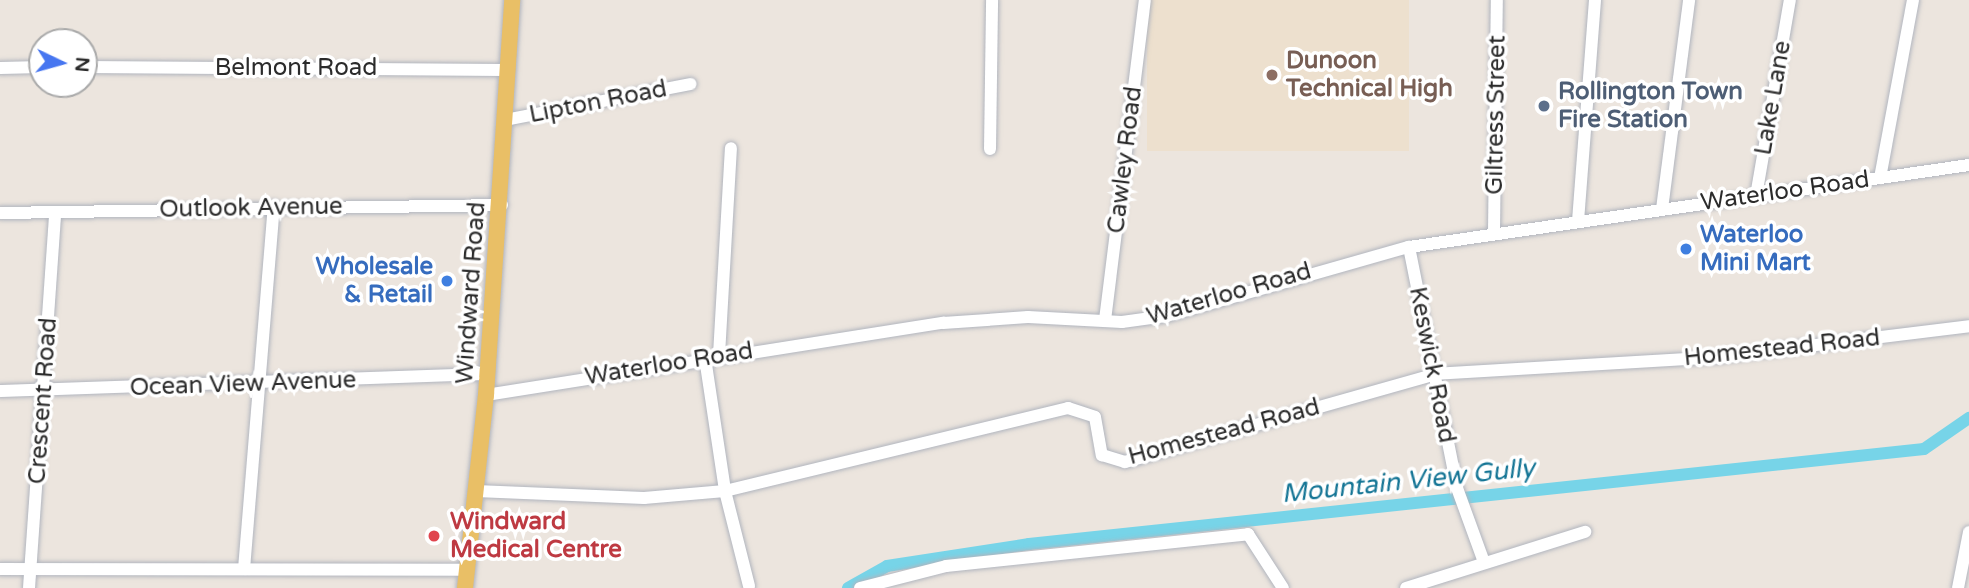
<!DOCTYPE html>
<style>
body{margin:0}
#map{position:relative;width:1969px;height:588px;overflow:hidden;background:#ece5de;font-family:"Varela Round",sans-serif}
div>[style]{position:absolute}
.education>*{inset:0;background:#ede0ce;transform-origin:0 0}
.canal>*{height:12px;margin:-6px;padding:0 6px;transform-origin:6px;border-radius:6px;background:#77d4e8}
.roads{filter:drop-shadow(0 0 2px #b1b5be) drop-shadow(0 0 2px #b1b5be)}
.minor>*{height:12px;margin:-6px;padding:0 6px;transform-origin:6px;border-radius:6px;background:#fff}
.major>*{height:16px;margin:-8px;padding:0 8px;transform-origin:8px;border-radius:8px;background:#e9bf66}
.dots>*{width:19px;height:19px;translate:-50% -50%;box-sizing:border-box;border:4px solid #fff;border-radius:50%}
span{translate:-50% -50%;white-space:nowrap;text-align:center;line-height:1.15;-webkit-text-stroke:7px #fff;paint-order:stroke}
.education-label{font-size:24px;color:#785e54;font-weight:700}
.left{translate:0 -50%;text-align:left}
.street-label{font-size:24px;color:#2b2b2b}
.service-label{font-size:24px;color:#4e5e75;font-weight:700}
.shop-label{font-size:24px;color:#366cbe;font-weight:700}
.right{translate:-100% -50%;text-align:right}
.health-label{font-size:24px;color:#be3a42;font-weight:700}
.water-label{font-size:26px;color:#157595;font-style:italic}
.north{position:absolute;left:28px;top:28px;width:70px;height:70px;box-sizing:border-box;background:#fff;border:2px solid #aaa;border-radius:50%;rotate:95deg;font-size:19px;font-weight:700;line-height:28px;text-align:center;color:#2b2b2b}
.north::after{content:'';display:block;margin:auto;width:24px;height:32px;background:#4776f0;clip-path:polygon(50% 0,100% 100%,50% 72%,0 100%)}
</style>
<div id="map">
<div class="education">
<i style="left:1147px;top:0;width:262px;height:151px"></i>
</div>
<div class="canal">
<i style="left:848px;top:588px;width:45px;rotate:-29.4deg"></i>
<i style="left:887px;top:566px;width:144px;rotate:-8.8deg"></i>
<i style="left:1029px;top:544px;width:900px;rotate:-6.06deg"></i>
<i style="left:1924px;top:449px;width:55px;rotate:-34.6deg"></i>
</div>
<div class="roads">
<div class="minor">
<i style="left:84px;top:67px;width:425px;rotate:0.4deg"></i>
<i style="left:0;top:68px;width:42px;rotate:-1.4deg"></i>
<i style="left:505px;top:120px;width:189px;rotate:-11deg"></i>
<i style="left:990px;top:149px;width:149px;rotate:-89.2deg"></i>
<i style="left:1880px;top:178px;width:181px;rotate:-79.5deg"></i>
<i style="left:1756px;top:196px;width:199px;rotate:-80.2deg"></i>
<i style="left:1662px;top:209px;width:211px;rotate:-82.6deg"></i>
<i style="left:0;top:213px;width:502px;rotate:-0.91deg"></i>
<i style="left:1578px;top:221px;width:222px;rotate:-85.6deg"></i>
<i style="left:1494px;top:231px;width:231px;rotate:-89.3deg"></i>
<i style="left:1409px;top:247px;width:246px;rotate:78.7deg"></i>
<i style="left:1457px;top:488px;width:79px;rotate:70deg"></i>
<i style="left:1105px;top:320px;width:322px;rotate:-82.9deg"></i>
<i style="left:719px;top:355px;width:207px;rotate:-86.7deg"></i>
<i style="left:705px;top:358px;width:134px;rotate:81.4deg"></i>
<i style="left:725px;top:491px;width:98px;rotate:75.8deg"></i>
<i style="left:0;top:391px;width:485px;rotate:-2deg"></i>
<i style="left:486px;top:395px;width:463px;rotate:-9deg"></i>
<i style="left:943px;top:323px;width:85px;rotate:-4deg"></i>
<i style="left:1028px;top:317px;width:94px;rotate:3deg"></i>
<i style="left:1122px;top:322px;width:44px;rotate:-7.8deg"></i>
<i style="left:1166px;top:316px;width:253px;rotate:-15.9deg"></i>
<i style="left:1409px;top:247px;width:566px;rotate:-8.33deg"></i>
<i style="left:476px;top:491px;width:168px;rotate:2.4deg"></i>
<i style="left:644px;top:498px;width:81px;rotate:-4.9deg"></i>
<i style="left:725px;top:491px;width:353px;rotate:-13.6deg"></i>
<i style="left:1068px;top:408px;width:28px;rotate:18deg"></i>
<i style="left:1095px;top:417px;width:39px;rotate:80deg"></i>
<i style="left:1102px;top:455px;width:24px;rotate:17deg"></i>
<i style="left:1125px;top:462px;width:322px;rotate:-15.8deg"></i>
<i style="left:1435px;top:374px;width:284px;rotate:-3.4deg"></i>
<i style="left:1718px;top:357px;width:253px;rotate:-7deg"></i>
<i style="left:0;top:569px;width:467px;rotate:0.1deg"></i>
<i style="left:244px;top:569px;width:364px;rotate:-85.3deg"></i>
<i style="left:29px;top:588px;width:376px;rotate:-86deg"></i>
<i style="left:860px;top:588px;width:89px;rotate:-14.3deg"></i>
<i style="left:946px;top:566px;width:304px;rotate:-6deg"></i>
<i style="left:1248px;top:534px;width:64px;rotate:57.1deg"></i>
<i style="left:1406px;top:588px;width:188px;rotate:-17.4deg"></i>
<i style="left:1958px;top:588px;width:57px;rotate:-78.9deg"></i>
</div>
<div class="major">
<i style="left:465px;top:588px;width:194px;rotate:-83.8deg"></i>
<i style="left:486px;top:395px;width:396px;rotate:-86.2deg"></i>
</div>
</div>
<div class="dots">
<i style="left:1272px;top:75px;background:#8d6e63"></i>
<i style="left:1544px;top:106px;background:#5c6f8a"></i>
<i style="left:1686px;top:249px;background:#3f7fe0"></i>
<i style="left:447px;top:281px;background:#3f7fe0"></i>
<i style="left:434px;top:536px;background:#e0444e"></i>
</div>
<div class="education-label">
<span class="left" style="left:1286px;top:75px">Dunoon<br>Technical High</span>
</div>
<div class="street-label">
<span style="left:296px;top:68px">Belmont Road</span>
<span style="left:1773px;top:98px;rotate:-80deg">Lake Lane</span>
<span style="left:598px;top:102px;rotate:-11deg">Lipton Road</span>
<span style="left:1496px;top:115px;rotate:-89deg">Giltress Street</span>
<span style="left:1125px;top:160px;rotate:-83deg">Cawley Road</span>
<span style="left:1785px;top:191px;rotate:-8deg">Waterloo Road</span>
<span style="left:251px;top:208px;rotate:-1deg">Outlook Avenue</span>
<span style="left:471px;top:293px;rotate:-86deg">Windward Road</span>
<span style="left:1229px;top:294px;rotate:-16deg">Waterloo Road</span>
<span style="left:1782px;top:348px;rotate:-6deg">Homestead Road</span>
<span style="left:669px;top:364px;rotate:-9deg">Waterloo Road</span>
<span style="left:1432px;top:365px;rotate:79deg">Keswick Road</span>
<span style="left:243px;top:384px;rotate:-2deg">Ocean View Avenue</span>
<span style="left:43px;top:401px;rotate:-86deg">Crescent Road</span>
<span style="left:1224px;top:432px;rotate:-15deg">Homestead Road</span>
</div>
<div class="service-label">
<span class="left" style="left:1558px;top:106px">Rollington Town<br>Fire Station</span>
</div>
<div class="shop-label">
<span class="left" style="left:1700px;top:249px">Waterloo<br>Mini Mart</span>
<span class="right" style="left:433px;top:281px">Wholesale<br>&amp; Retail</span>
</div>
<div class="health-label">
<span class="left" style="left:450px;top:536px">Windward<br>Medical Centre</span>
</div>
<div class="water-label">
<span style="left:1408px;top:481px;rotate:-6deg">Mountain View Gully</span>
</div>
<div class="north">N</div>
</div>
